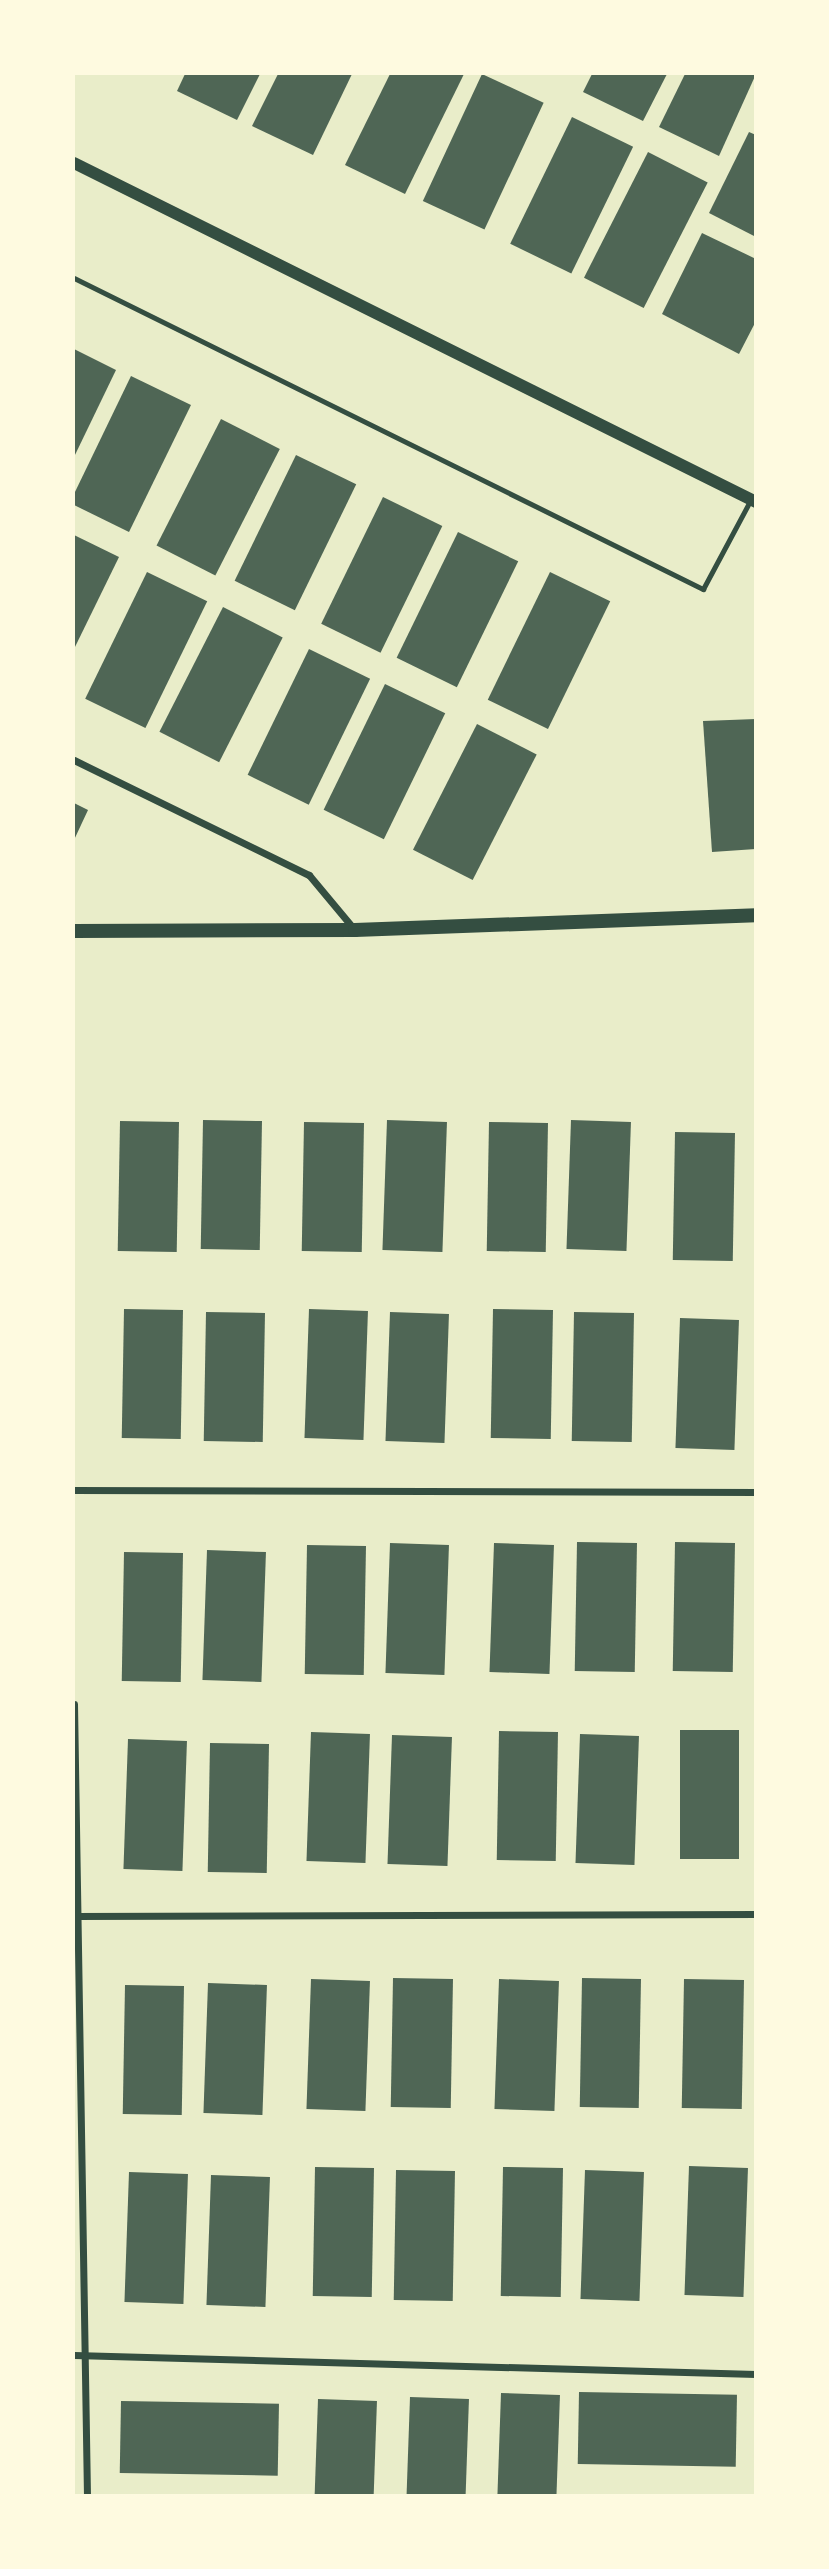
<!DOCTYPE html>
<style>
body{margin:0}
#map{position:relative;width:829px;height:2569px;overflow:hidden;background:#e9edc9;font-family:Ubuntu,sans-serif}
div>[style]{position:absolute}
.building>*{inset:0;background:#4f6655;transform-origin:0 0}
.service>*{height:5px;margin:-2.5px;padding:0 2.5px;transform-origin:2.5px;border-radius:2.5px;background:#344e41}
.minor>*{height:7px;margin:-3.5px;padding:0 3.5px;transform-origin:3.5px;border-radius:3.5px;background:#344e41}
.tertiary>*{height:12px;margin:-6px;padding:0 6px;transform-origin:6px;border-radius:6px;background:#344e41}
.secondary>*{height:14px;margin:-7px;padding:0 7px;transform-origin:7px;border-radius:7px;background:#344e41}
span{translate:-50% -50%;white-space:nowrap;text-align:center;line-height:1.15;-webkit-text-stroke:7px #fefae0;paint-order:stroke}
.frame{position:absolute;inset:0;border:75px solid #fefae0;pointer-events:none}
</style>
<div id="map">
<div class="building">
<i style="clip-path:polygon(185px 74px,260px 74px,237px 120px,177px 91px)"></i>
<i style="clip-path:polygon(278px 74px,352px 74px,313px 155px,252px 126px)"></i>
<i style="clip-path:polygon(390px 74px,464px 74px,405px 194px,345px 165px)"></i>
<i style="left:482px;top:74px;width:68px;height:140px;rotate:25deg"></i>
<i style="clip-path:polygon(592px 74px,667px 74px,643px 121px,583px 92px)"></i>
<i style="clip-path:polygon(685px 74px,756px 74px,719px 156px,659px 127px)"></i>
<i style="left:572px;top:117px;width:68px;height:141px;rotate:26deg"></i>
<i style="clip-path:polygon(749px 132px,756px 135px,756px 237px,709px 213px)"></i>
<i style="left:648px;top:152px;width:67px;height:141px;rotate:27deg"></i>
<i style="clip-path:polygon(702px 233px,756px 259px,756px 321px,739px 354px,662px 314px)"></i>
<i style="clip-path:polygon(74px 349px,116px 370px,74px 457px)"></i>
<i style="clip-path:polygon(131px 376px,191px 405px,129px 532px,74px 505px,74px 494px)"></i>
<i style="left:221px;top:419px;width:66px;height:142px;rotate:27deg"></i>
<i style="left:296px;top:455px;width:67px;height:140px;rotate:26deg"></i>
<i style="left:383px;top:497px;width:66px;height:141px;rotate:26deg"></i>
<i style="left:458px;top:532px;width:67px;height:140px;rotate:26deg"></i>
<i style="clip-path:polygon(74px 535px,119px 557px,74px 649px)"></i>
<i style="left:147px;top:572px;width:67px;height:141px;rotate:26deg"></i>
<i style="left:550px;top:572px;width:67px;height:142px;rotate:26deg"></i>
<i style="left:223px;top:607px;width:67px;height:140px;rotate:27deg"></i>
<i style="left:309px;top:649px;width:68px;height:140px;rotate:26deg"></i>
<i style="left:385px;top:684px;width:67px;height:140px;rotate:26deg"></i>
<i style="clip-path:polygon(756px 719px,756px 849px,712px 852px,703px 721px)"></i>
<i style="left:477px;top:724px;width:67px;height:141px;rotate:27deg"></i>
<i style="clip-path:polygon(74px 803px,88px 810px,74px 840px)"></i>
<i style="left:203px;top:1120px;width:59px;height:129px;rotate:1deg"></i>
<i style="left:387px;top:1120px;width:60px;height:130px;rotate:2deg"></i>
<i style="left:571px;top:1120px;width:60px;height:129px;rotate:2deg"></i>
<i style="left:120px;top:1121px;width:59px;height:130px;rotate:1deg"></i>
<i style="left:304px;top:1122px;width:60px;height:129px;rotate:1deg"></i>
<i style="left:489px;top:1122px;width:59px;height:129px;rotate:1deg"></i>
<i style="left:675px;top:1132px;width:60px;height:128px;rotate:1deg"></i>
<i style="left:124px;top:1309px;width:59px;height:129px;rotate:1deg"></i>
<i style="left:309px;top:1309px;width:59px;height:129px;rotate:2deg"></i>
<i style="left:493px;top:1309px;width:60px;height:129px;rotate:1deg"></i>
<i style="left:206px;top:1312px;width:59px;height:129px;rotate:1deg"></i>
<i style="left:390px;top:1312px;width:59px;height:129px;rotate:2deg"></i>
<i style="left:574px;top:1312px;width:60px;height:129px;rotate:1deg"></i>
<i style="left:680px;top:1318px;width:59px;height:130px;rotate:2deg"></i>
<i style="left:577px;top:1542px;width:60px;height:129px;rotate:1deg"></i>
<i style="left:675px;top:1542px;width:60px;height:129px;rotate:1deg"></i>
<i style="left:390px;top:1543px;width:59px;height:130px;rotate:2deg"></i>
<i style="left:494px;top:1543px;width:60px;height:129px;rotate:2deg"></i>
<i style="left:307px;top:1545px;width:59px;height:129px;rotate:1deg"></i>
<i style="left:207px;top:1550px;width:59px;height:130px;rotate:2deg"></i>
<i style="left:124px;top:1552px;width:59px;height:129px;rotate:1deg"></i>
<i style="left:680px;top:1730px;width:59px;height:129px"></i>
<i style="left:499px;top:1731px;width:59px;height:129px;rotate:1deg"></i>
<i style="left:311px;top:1732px;width:59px;height:129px;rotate:2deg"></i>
<i style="left:580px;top:1734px;width:59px;height:129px;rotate:2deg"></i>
<i style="left:392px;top:1735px;width:60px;height:129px;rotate:2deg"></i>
<i style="left:128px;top:1739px;width:59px;height:130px;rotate:2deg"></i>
<i style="left:210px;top:1743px;width:59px;height:129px;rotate:1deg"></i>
<i style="left:393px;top:1978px;width:60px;height:129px;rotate:1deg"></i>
<i style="left:582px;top:1978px;width:59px;height:129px;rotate:1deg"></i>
<i style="left:311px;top:1979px;width:59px;height:130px;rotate:2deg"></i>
<i style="left:499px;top:1979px;width:60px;height:130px;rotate:2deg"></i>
<i style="left:684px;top:1979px;width:60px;height:129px;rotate:1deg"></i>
<i style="left:208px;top:1983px;width:59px;height:130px;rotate:2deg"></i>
<i style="left:125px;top:1985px;width:59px;height:129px;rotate:1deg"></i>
<i style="left:689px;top:2166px;width:59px;height:129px;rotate:2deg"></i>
<i style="left:315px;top:2167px;width:59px;height:129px;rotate:1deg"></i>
<i style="left:503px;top:2167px;width:60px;height:129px;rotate:1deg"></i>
<i style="left:396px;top:2170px;width:59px;height:130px;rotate:1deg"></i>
<i style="left:585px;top:2170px;width:59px;height:129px;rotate:2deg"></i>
<i style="left:129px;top:2172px;width:59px;height:130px;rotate:2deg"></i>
<i style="left:211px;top:2175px;width:59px;height:130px;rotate:2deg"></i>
<i style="left:579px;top:2392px;width:158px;height:72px;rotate:1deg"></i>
<i style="left:501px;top:2393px;width:59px;height:103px;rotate:2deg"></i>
<i style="left:410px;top:2397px;width:59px;height:99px;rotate:2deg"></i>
<i style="left:318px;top:2399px;width:59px;height:97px;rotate:2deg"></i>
<i style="left:121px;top:2401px;width:158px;height:72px;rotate:1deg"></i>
</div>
<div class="service">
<i style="left:74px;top:278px;width:702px;rotate:26.31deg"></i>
<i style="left:703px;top:589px;width:102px;rotate:-61.9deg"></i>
</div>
<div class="minor">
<i style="left:74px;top:760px;width:262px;rotate:26.1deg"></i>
<i style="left:309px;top:875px;width:70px;rotate:50.2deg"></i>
<i style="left:74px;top:1490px;width:682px;rotate:0.17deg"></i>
<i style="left:74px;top:1704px;width:792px;rotate:89.06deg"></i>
<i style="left:74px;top:1916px;width:682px;rotate:-0.17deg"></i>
<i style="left:74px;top:2355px;width:682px;rotate:1.6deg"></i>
</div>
<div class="tertiary">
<i style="left:74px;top:163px;width:762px;rotate:26.43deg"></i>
</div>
<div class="secondary">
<i style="left:74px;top:931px;width:281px;rotate:-0.2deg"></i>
<i style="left:355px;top:930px;width:401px;rotate:-2.1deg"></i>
</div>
<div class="frame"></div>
</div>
